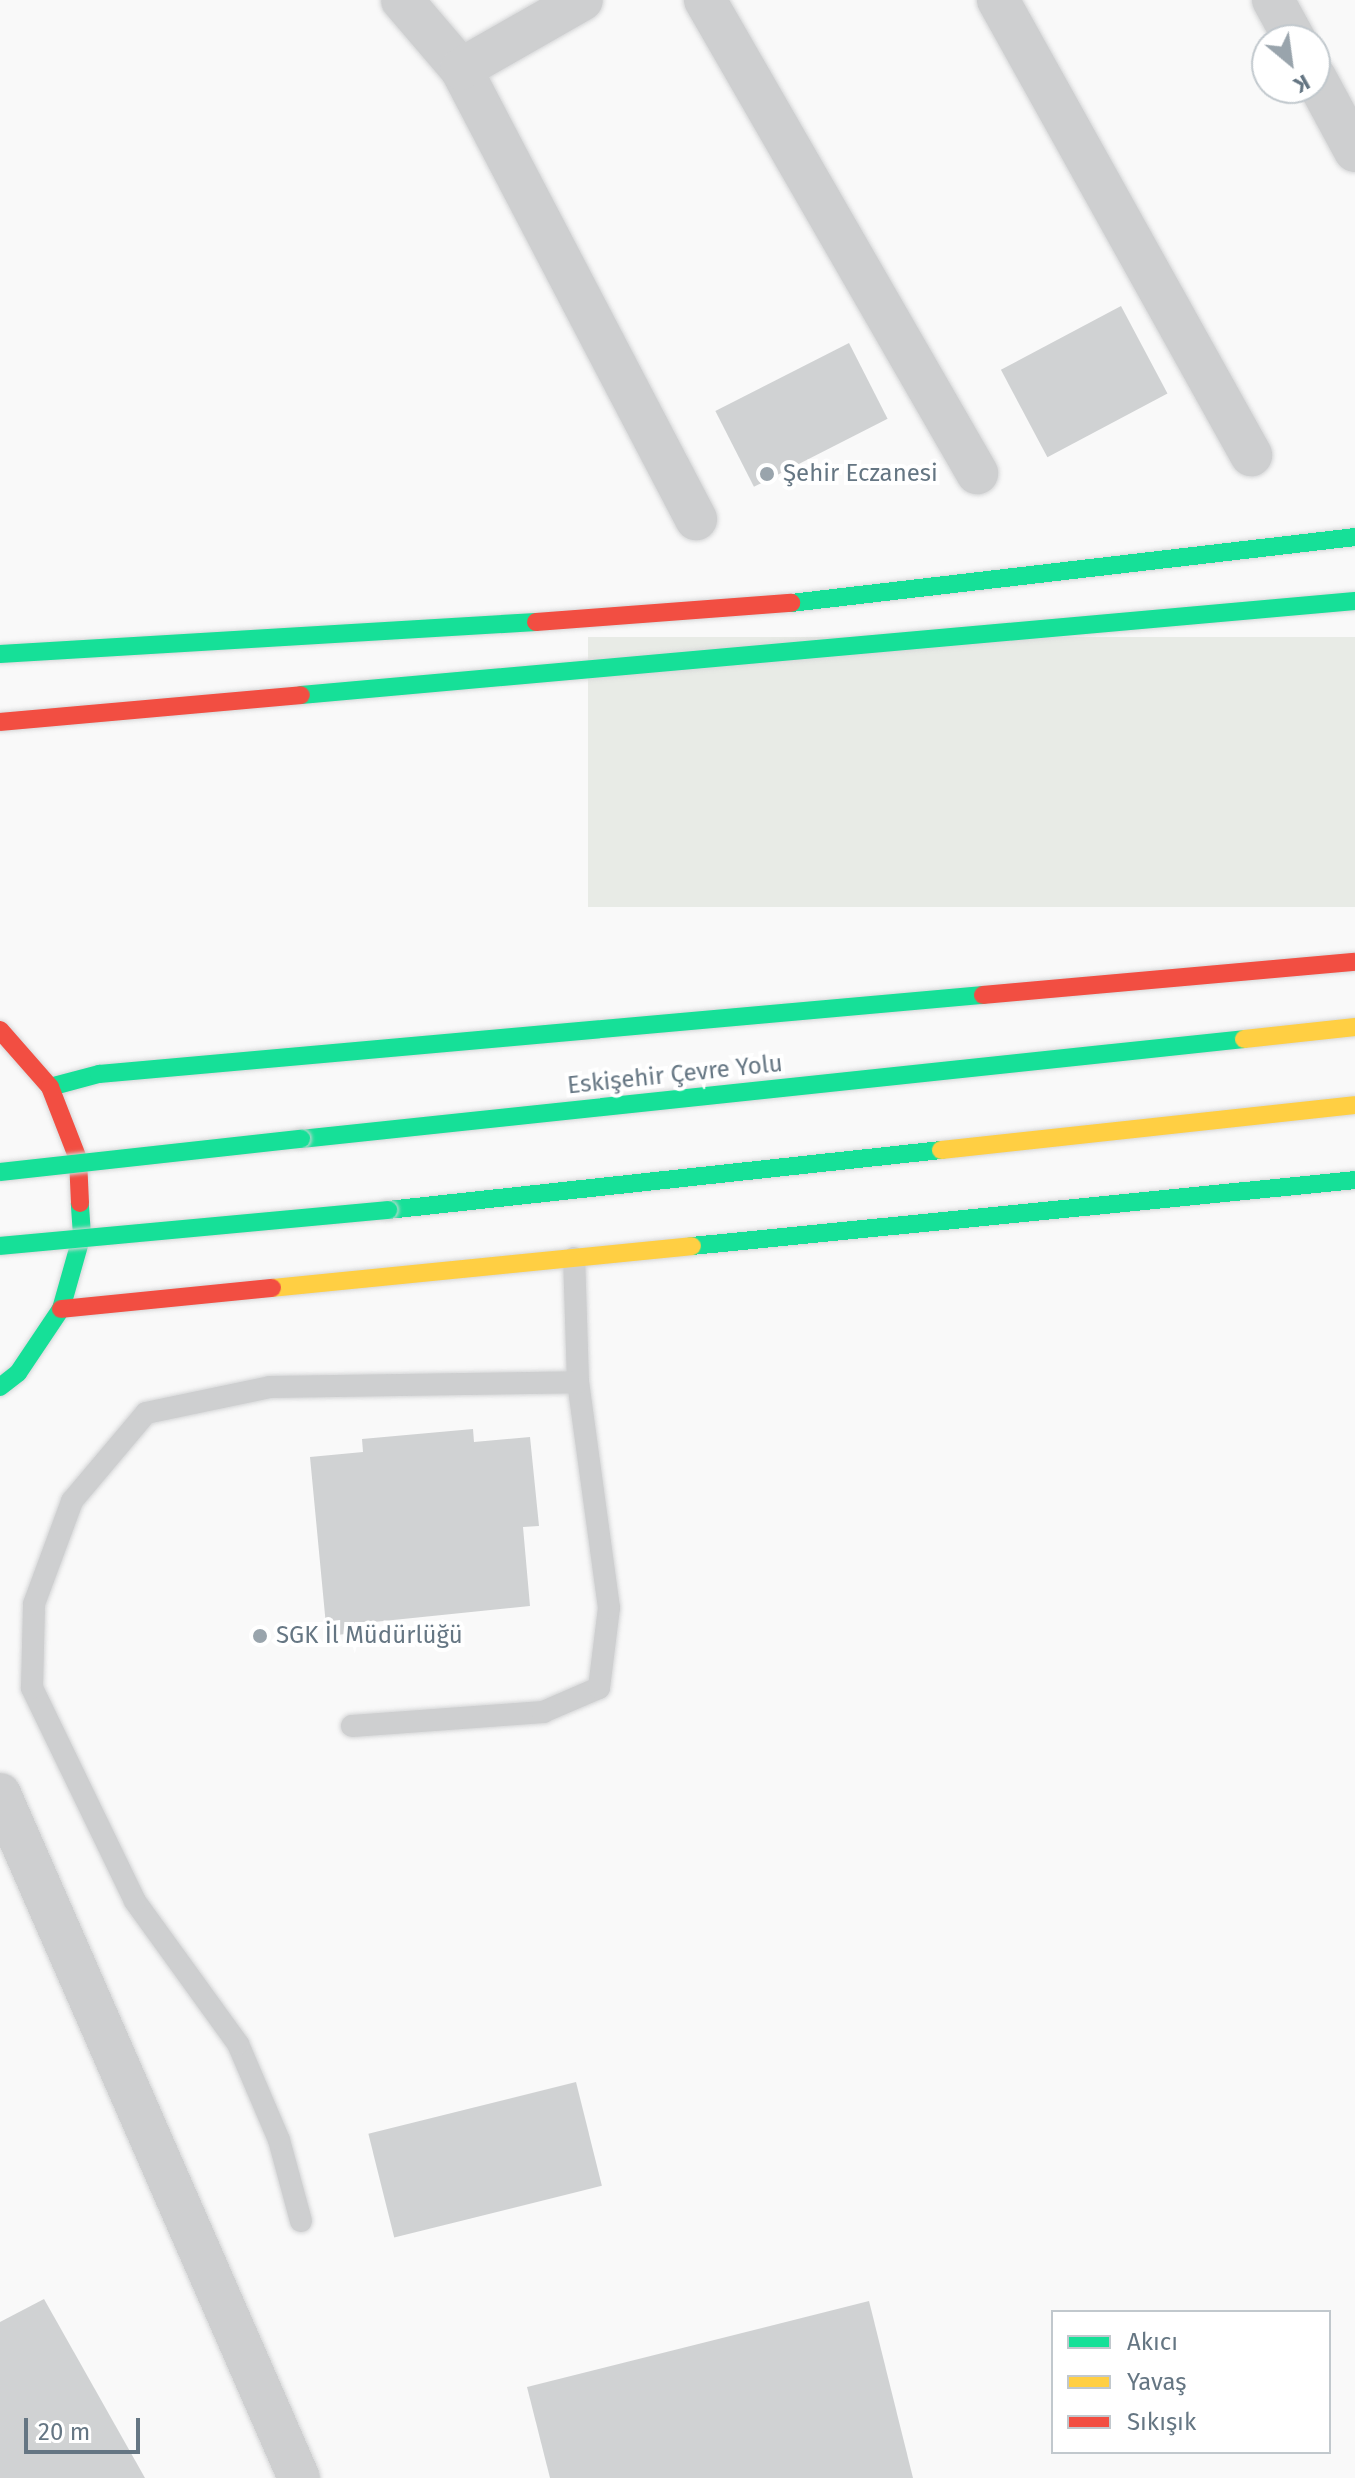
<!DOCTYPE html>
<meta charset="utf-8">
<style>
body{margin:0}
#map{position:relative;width:1355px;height:2478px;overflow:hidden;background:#f9f9f9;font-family:"Fira Sans",sans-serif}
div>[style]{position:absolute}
.green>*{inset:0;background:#e8ebe6;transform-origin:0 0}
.building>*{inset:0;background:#d0d2d3;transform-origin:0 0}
.roads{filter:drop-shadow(0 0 2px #d5d6d7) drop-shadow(0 0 2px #d5d6d7)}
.lane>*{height:22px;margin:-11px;padding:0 11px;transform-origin:11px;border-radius:11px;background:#cecfd0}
.street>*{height:42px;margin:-21px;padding:0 21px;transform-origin:21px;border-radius:21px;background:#cecfd0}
.fast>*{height:18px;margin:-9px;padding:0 9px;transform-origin:9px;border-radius:9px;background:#16e098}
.slow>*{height:18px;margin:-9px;padding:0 9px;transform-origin:9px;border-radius:9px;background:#ffcf43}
.jam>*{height:18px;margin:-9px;padding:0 9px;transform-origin:9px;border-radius:9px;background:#f24e42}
.bridges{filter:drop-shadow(0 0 2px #d5d6d6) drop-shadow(0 0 2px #d5d6d6)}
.fast-bridge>*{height:18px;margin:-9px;padding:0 9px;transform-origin:9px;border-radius:9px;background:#16e098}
.dots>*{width:22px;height:22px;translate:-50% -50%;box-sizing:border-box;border:4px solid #fff;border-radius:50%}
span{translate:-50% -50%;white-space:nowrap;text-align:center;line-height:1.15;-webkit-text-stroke:8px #fff;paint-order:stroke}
.poi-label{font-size:24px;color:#657683}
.left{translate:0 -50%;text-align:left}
.street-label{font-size:24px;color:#657683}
.legend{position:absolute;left:1051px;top:2310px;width:280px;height:144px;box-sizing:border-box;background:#fff;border:2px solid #c1c8cd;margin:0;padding:10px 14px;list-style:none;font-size:24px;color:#657683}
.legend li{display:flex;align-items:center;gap:16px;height:40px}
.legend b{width:40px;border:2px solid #c1c8cd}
.north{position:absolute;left:1251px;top:24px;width:80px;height:80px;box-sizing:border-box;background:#fff;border:2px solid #c1c8cd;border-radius:50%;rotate:151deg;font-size:22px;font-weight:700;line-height:32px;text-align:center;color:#657683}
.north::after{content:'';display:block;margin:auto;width:28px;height:36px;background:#99a4ac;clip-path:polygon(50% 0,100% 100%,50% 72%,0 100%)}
.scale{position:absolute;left:24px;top:2418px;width:116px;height:36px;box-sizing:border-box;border:4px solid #657683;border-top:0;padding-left:10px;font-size:24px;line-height:28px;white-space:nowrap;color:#657683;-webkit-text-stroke:6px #fff;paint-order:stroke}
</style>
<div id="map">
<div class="green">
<i style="left:1355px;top:637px;width:270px;height:767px;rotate:90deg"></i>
</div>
<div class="building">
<i style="left:1121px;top:306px;width:99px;height:136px;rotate:62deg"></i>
<i style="left:849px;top:343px;width:85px;height:150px;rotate:63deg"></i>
<i style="clip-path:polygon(473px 1429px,474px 1442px,530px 1437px,539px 1526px,523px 1527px,530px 1606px,364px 1623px,365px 1632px,327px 1636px,310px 1457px,363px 1452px,362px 1439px)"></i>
<i style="left:576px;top:2082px;width:107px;height:214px;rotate:76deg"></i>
<i style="clip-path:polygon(44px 2299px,145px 2478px,0 2478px,0 2322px)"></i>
<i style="clip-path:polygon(869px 2301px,913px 2478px,550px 2478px,527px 2387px)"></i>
</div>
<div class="roads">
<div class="lane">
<i style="left:352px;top:1726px;width:192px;rotate:-4.2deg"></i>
<i style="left:543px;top:1712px;width:61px;rotate:-23.2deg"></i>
<i style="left:599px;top:1688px;width:81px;rotate:-82.9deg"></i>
<i style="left:609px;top:1608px;width:228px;rotate:-97.8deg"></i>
<i style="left:578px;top:1382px;width:124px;rotate:-91.8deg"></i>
<i style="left:301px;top:2221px;width:84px;rotate:-105.2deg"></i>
<i style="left:279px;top:2140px;width:104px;rotate:-113.1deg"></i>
<i style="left:238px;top:2044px;width:176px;rotate:-125.8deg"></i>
<i style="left:135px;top:1901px;width:237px;rotate:-115.8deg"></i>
<i style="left:32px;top:1688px;width:84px;rotate:-88.6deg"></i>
<i style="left:34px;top:1604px;width:110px;rotate:-69.7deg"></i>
<i style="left:72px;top:1501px;width:115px;rotate:-49.9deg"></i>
<i style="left:146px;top:1413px;width:127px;rotate:-11.8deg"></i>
<i style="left:270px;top:1387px;width:308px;rotate:-0.9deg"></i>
</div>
<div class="street">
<i style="left:402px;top:0;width:91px;rotate:49.5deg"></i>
<i style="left:461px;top:69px;width:508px;rotate:62.43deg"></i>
<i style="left:705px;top:0;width:546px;rotate:60.1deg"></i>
<i style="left:998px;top:0;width:521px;rotate:60.92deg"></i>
<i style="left:1273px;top:0;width:46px;rotate:61.2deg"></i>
<i style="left:461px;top:69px;width:139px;rotate:-29.7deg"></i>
<i style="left:1315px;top:77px;width:84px;rotate:61.6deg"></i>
<i style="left:0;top:1794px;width:746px;rotate:66.39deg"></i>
</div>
<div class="fast">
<i style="left:791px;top:603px;width:568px;rotate:-6.67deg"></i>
<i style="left:0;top:654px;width:537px;rotate:-3.42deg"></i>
<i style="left:301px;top:695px;width:1058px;rotate:-5.1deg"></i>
<i style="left:50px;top:1087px;width:51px;rotate:-14.9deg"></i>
<i style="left:99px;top:1074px;width:888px;rotate:-5.11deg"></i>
<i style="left:301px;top:1139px;width:948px;rotate:-6.05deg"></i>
<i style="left:388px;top:1210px;width:556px;rotate:-6.19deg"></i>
<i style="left:692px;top:1246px;width:666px;rotate:-5.68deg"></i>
<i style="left:0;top:1387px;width:23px;rotate:-38deg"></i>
<i style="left:18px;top:1373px;width:77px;rotate:-56.1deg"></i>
<i style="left:61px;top:1309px;width:77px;rotate:-74.2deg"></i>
<i style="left:82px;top:1235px;width:32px;rotate:-94deg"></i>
</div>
<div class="slow">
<i style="left:1244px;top:1039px;width:112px;rotate:-6.2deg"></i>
<i style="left:941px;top:1150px;width:416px;rotate:-6.2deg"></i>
<i style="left:272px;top:1288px;width:422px;rotate:-5.7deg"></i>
</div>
<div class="jam">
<i style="left:536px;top:622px;width:256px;rotate:-4.3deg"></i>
<i style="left:0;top:722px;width:302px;rotate:-5.1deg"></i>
<i style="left:983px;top:995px;width:373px;rotate:-5.1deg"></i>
<i style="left:0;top:1030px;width:76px;rotate:48.7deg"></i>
<i style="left:50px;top:1087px;width:77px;rotate:68.7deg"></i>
<i style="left:78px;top:1159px;width:44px;rotate:87.4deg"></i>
<i style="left:61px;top:1309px;width:212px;rotate:-5.7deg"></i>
</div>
</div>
<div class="bridges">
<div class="fast-bridge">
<i style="left:0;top:1172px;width:303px;rotate:-6.3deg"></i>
<i style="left:0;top:1246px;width:390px;rotate:-5.3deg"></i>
</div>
</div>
<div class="dots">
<i style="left:767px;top:474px;background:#99a4ac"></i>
<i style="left:260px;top:1636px;background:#99a4ac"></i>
</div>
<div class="poi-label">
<span class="left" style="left:783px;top:474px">Şehir Eczanesi</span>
<span class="left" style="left:276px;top:1636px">SGK İl Müdürlüğü</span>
</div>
<div class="street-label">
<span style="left:675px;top:1075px;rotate:-6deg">Eskişehir Çevre Yolu</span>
</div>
<ul class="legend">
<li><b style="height:10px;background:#16e098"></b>Akıcı</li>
<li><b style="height:10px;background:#ffcf43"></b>Yavaş</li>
<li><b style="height:10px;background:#f24e42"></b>Sıkışık</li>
</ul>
<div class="north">K</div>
<div class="scale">20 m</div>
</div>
